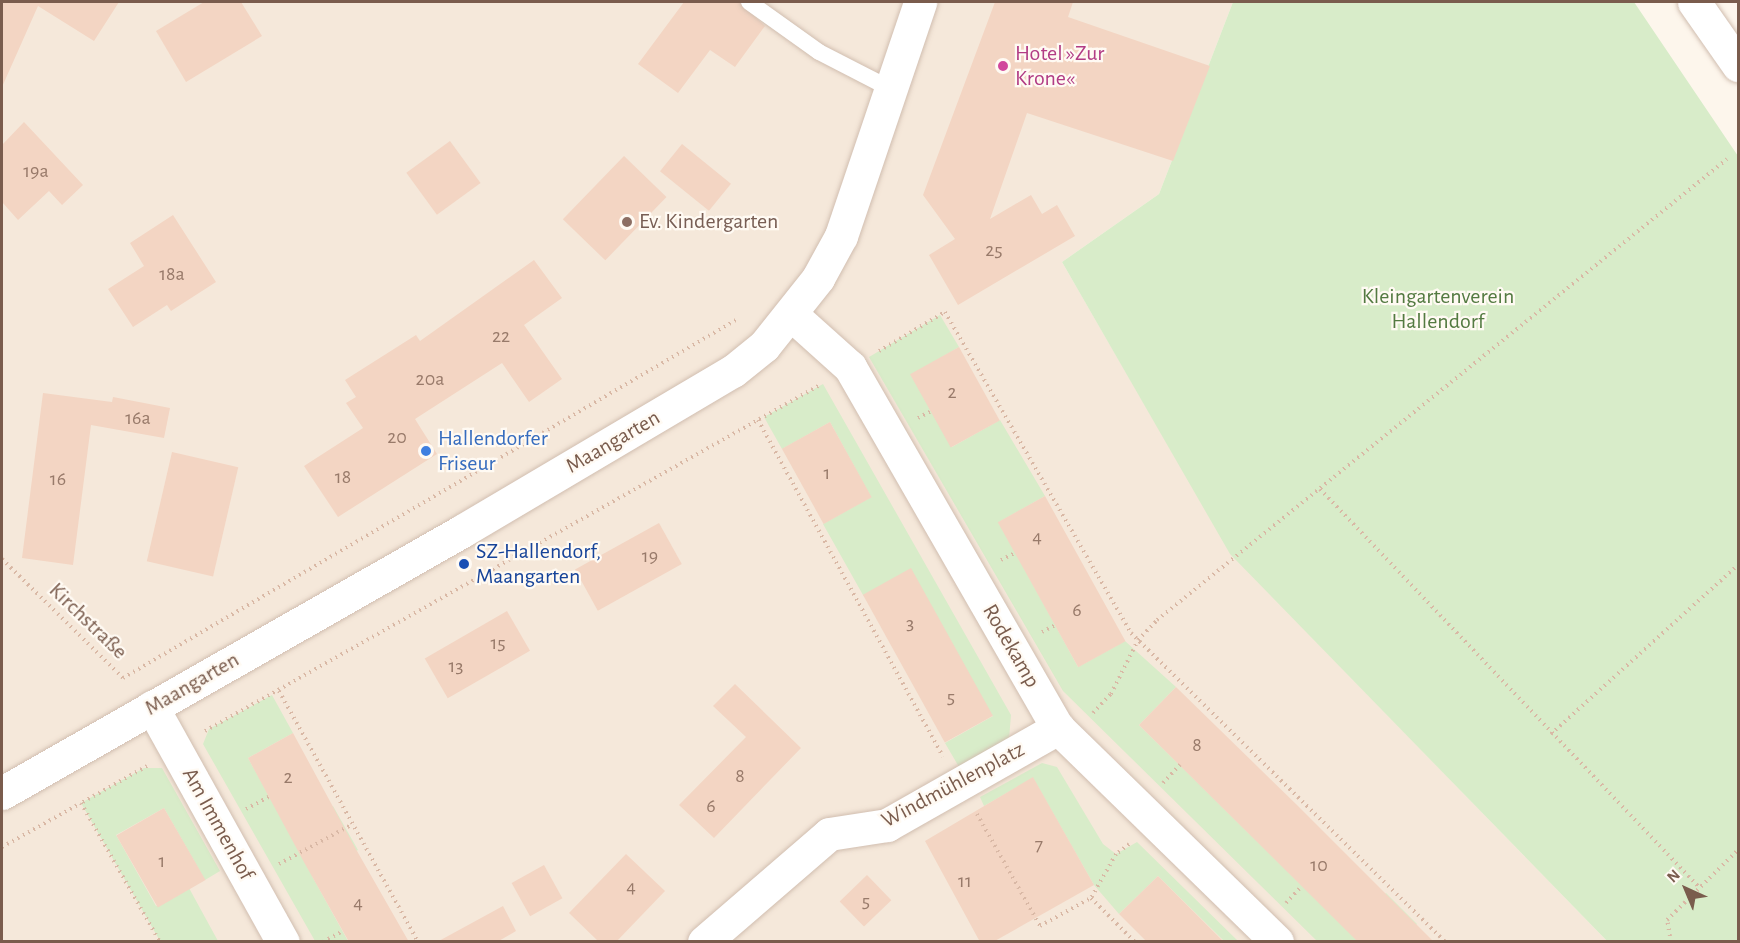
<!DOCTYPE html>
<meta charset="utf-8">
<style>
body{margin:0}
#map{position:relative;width:1740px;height:943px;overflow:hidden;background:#fdf6ec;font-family:"Alegreya Sans",sans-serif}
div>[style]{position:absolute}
.residential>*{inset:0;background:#f5e8da}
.green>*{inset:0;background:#d8ecc9}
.building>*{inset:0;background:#f3d5c3;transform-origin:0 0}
.path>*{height:4px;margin-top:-2px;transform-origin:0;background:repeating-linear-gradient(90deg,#d9b8a5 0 1.5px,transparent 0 6px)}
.roads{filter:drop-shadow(0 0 2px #d1beb0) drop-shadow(0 0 2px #d1beb0)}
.service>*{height:16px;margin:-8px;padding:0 8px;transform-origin:8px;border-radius:8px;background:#fff}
.minor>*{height:33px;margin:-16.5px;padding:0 16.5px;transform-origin:16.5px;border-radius:16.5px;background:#fff}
.tertiary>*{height:33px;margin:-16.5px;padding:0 16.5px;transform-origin:16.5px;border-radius:16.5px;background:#fff}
.dots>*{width:16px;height:16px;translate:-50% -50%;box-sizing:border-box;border:3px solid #fffaf3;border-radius:50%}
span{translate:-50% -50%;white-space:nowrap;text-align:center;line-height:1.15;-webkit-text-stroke:4.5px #fffaf3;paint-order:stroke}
.number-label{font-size:20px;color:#987a6a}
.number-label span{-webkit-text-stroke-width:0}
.hotel-label{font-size:22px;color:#b23c85}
.left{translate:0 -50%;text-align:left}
.education-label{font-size:22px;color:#785e54}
.park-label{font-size:22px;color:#537a41}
.shop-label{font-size:22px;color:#366cbe}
.street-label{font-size:22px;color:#7a5c4d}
.transit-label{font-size:22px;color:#164399}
.frame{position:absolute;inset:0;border:3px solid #7a5c4d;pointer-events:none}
.north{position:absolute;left:1656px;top:859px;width:60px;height:60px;-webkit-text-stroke:4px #fffaf3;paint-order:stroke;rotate:316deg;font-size:16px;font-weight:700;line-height:24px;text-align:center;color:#7a5c4d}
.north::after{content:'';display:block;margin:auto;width:21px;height:27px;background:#7a5c4d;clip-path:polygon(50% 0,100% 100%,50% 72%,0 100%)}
</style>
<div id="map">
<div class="residential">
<i style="clip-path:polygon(2px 2px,1233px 2px,1159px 194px,1062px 262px,1231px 554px,1607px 941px,2px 942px)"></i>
</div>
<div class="green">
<i style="clip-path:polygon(1233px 2px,1634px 2px,1738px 156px,1738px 941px,1607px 941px,1230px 554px,1062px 262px,1159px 194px)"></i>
<i style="clip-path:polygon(940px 315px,959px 347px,911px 375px,952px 447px,1000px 420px,1045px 496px,999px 522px,1078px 667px,1125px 641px,1176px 687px,1139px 725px,1348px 931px,1386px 893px,1417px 924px,1400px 941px,1317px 941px,1063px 691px,869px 357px)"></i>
<i style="clip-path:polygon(823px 384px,1011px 715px,1009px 739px,959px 767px,945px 743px,993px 716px,863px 595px,823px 524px,871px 497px,830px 422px,782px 449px,764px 417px)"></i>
<i style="clip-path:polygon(272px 695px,293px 733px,248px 758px,288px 830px,333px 806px,358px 850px,312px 876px,348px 941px,315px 941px,203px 744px,209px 729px)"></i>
<i style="clip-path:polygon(1042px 763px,1057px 767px,1103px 844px,1116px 854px,1137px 842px,1238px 941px,1224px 941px,1158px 876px,1119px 914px,1094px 885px,1033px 778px,984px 806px,980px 797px)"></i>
<i style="clip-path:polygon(144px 768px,162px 768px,220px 871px,205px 880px,164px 808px,116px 835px,156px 906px,189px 888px,218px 941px,160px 941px,81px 803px)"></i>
</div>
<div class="building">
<i style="clip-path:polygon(2px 2px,119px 2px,94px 41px,38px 6px,2px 87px)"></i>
<i style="clip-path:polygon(204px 2px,241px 2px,262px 36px,186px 82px,156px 31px)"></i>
<i style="clip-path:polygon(684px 2px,739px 2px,765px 26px,735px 67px,710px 50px,678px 93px,638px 64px)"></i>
<i style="clip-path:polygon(995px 2px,1073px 2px,1068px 17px,1210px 66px,1173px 161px,1027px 113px,990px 219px,1031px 195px,1042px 214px,1057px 205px,1075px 236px,958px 305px,929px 255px,955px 239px,923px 195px)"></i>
<i style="clip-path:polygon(24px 122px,83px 185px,62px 205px,49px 191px,18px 220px,2px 202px,2px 145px)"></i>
<i style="left:450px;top:141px;width:52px;height:54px;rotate:54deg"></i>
<i style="left:682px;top:144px;width:63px;height:35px;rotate:39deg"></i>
<i style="left:624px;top:156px;width:59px;height:88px;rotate:44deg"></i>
<i style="clip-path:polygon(173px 215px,216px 282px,171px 311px,167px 305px,133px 327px,108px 289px,144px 266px,130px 243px)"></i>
<i style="clip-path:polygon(534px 260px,562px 298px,524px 325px,562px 379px,529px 402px,502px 363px,415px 419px,437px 454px,338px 517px,304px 466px,363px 428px,346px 403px,356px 397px,345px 380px,416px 335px,420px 341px)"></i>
<i style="left:959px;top:347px;width:84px;height:56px;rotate:61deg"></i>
<i style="clip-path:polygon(43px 393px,112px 402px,113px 397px,170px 408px,164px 438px,91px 425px,73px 565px,22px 558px)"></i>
<i style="left:830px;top:422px;width:86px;height:55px;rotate:61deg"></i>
<i style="left:172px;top:452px;width:68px;height:112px;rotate:13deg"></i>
<i style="left:1045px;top:496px;width:166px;height:54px;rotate:61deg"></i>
<i style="left:659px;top:523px;width:47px;height:96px;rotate:61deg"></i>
<i style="left:911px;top:568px;width:169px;height:55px;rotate:61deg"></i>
<i style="left:507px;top:611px;width:46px;height:95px;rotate:60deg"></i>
<i style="clip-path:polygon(735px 684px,801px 748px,714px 838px,679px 805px,746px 737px,713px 706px)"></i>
<i style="clip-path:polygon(1176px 687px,1298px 806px,1434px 942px,1358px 942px,1139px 725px)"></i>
<i style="clip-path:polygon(293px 733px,357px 851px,409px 942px,349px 942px,305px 864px,248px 758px)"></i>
<i style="clip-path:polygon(1033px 777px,1094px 885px,993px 942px,980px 942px,925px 841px)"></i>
<i style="left:164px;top:808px;width:83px;height:55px;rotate:60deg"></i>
<i style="clip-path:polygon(626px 854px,665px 891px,616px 942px,599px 942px,569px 913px)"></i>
<i style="left:544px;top:865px;width:38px;height:37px;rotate:61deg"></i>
<i style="left:867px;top:875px;width:35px;height:38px;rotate:46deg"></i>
<i style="clip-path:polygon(1158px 876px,1224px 942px,1147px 942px,1119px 914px)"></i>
<i style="clip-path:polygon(503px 906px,516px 931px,497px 942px,437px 942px)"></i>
</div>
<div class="path">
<i style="left:879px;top:351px;width:77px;rotate:-30.6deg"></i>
<i style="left:945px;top:312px;width:371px;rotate:59.9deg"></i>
<i style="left:1131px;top:633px;width:441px;rotate:44.5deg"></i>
<i style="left:918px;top:418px;width:15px;rotate:-28deg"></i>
<i style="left:758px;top:420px;width:384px;rotate:61.2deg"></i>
<i style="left:1320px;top:489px;width:551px;rotate:46.4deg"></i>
<i style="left:2px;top:559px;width:171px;rotate:44.5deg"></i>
<i style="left:1001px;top:560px;width:16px;rotate:-27deg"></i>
<i style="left:1042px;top:632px;width:15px;rotate:-28deg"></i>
<i style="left:123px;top:678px;width:710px;rotate:-30.29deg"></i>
<i style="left:279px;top:691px;width:287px;rotate:61deg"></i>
<i style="left:1093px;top:713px;width:26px;rotate:-47deg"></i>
<i style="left:1111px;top:694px;width:60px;rotate:-63.4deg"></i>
<i style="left:1138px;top:640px;width:28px;rotate:-46deg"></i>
<i style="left:1157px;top:620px;width:733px;rotate:-38.96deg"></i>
<i style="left:205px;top:731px;width:706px;rotate:-29.36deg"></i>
<i style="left:1551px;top:734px;width:252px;rotate:-42.1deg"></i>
<i style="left:147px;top:766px;width:76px;rotate:150.7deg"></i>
<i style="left:81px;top:803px;width:160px;rotate:60.4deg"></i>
<i style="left:1163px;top:783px;width:25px;rotate:-47deg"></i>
<i style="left:246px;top:809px;width:26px;rotate:-28deg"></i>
<i style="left:977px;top:814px;width:129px;rotate:60.6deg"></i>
<i style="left:1040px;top:926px;width:58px;rotate:-28.8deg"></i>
<i style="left:1129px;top:844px;width:16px;rotate:142deg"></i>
<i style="left:1116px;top:854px;width:51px;rotate:119.6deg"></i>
<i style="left:1091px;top:898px;width:62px;rotate:45deg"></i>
<i style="left:2px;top:847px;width:90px;rotate:-29.1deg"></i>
<i style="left:279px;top:864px;width:84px;rotate:-28.4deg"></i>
<i style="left:1286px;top:903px;width:23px;rotate:-47deg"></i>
<i style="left:323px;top:942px;width:23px;rotate:-29deg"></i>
<i style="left:1671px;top:942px;width:22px;rotate:-100deg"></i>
<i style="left:1667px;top:920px;width:100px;rotate:-44.6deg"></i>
</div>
<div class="roads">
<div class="service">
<i style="left:749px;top:2px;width:86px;rotate:35.5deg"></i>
<i style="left:819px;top:52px;width:79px;rotate:27.2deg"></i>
</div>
<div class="minor">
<i style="left:792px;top:315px;width:78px;rotate:41.9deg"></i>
<i style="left:850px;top:367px;width:417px;rotate:60.1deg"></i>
<i style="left:1058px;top:728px;width:306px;rotate:44.3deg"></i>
<i style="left:152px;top:707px;width:269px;rotate:60.9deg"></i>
<i style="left:2px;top:793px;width:529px;rotate:-29.66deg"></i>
<i style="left:462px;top:531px;width:315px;rotate:-30.6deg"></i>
<i style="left:733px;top:371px;width:40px;rotate:-39deg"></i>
<i style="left:764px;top:346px;width:87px;rotate:-51.5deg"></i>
<i style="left:818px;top:278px;width:48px;rotate:-61.3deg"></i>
<i style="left:841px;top:236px;width:247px;rotate:-71.3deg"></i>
<i style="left:704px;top:942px;width:165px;rotate:-40.8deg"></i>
<i style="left:829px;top:834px;width:59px;rotate:-8.8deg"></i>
<i style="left:887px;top:825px;width:197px;rotate:-29.6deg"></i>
</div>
<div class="tertiary">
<i style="left:1694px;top:2px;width:77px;rotate:55.1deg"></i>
</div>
</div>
<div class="dots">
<i style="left:1003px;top:66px;background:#d1479c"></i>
<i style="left:627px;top:222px;background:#8d6e63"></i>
<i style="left:426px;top:451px;background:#3f7fe0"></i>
<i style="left:464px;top:564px;background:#1a4fb4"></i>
</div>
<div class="number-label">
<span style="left:36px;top:171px">19a</span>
<span style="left:994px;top:250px">25</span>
<span style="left:172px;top:274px">18a</span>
<span style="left:501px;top:336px">22</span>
<span style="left:430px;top:379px">20a</span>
<span style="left:952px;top:392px">2</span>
<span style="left:138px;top:418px">16a</span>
<span style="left:397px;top:437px">20</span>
<span style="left:827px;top:473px">1</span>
<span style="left:343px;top:477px">18</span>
<span style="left:58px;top:479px">16</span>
<span style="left:1037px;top:537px">4</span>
<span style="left:650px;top:556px">19</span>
<span style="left:1077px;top:610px">6</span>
<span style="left:910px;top:623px">3</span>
<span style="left:498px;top:643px">15</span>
<span style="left:456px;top:666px">13</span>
<span style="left:951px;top:697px">5</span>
<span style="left:1197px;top:745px">8</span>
<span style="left:740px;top:776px">8</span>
<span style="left:288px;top:777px">2</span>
<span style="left:711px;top:806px">6</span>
<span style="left:1039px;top:845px">7</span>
<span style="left:162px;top:861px">1</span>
<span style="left:1319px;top:865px">10</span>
<span style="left:965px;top:881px">11</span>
<span style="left:631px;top:887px">4</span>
<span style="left:866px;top:901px">5</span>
<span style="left:358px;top:903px">4</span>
</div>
<div class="hotel-label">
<span class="left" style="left:1015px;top:66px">Hotel »Zur<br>Krone«</span>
</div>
<div class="education-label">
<span class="left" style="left:639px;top:222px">Ev. Kindergarten</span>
</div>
<div class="park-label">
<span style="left:1438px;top:309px">Kleingartenverein<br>Hallendorf</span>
</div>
<div class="shop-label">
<span class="left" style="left:438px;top:451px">Hallendorfer<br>Friseur</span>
</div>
<div class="street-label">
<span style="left:613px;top:442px;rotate:-30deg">Maangarten</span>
<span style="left:88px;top:621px;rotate:44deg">Kirchstraße</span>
<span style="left:1011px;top:646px;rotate:60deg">Rodekamp</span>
<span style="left:192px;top:684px;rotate:-30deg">Maangarten</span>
<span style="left:953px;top:785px;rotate:-28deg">Windmühlenplatz</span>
<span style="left:218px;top:824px;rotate:61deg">Am Immenhof</span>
</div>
<div class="transit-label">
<span class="left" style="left:476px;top:564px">SZ-Hallendorf,<br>Maangarten</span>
</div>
<div class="frame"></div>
<div class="north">N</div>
</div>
